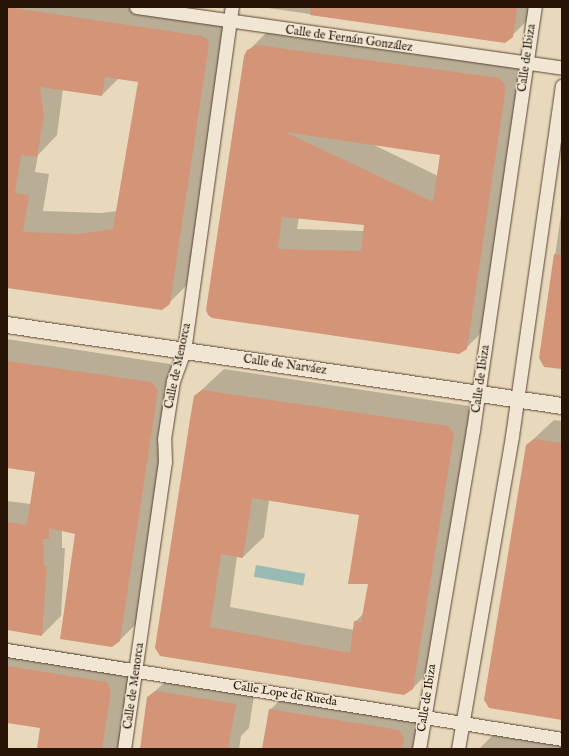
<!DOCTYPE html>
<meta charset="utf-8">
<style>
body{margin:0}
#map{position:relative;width:569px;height:756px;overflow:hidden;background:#e9d9bc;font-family:"IM FELL English",serif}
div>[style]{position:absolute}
.water>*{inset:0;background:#97bab4;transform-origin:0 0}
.shadow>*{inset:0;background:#0003}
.building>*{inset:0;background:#d39477}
.roads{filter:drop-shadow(0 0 1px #584534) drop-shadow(0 0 1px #584534)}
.minor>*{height:13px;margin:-6.5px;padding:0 6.5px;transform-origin:6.5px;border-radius:6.5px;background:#f1e6d3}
.tertiary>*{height:16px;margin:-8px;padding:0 8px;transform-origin:8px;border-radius:8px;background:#f1e6d3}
span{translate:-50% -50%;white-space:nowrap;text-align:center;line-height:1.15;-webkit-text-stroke:3px #f1e6d3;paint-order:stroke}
.street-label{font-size:12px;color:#281407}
.frame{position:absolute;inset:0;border:8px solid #281407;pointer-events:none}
</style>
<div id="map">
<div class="water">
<i style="left:256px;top:565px;width:50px;height:12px;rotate:10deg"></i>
</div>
<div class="shadow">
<i style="clip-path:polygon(evenodd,7px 7px,165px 7px,229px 23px,190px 282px,169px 303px,7px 287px,7px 7px,119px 78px,139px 81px,117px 211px,101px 213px,43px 211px,49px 174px,35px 172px,38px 155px,57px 135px,63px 89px,102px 95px,119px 78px)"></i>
<i style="clip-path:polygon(261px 7px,530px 7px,528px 20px,505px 42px)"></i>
<i style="clip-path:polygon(evenodd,268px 31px,525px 66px,486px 328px,466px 348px,213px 317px,248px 51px,268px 31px,372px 144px,441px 154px,438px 176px,372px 144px,268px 31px,299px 217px,365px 224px,364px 231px,297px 229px,299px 217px)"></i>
<i style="clip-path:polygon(562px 208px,562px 369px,540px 358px)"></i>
<i style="clip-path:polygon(7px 339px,170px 364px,176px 371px,139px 621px,120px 640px,76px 533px,62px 530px,62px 548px,65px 548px,61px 616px,42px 635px,7px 629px,7px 501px,31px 504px,36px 471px,7px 467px)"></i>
<i style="clip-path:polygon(evenodd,224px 369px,469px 406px,475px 414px,433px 668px,412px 689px,156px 648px,195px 396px,224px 369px,269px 500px,361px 514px,369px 583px,364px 613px,355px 622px,354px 630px,230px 607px,237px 556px,243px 557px,264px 537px,269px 500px)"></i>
<i style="clip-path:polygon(554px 420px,562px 421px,562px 719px,527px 445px)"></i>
<i style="clip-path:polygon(7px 643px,127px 662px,131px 670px,119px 749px,38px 749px,41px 727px,7px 722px)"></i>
<i style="clip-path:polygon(178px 671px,256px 683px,249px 728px,241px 736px,239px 749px,141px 749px,148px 697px)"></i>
<i style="clip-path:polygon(291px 689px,420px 710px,419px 749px,263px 749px,270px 710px)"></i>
<i style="clip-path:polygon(498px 730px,562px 733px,562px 749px,479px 749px)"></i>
</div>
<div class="building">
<i style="clip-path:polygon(evenodd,7px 7px,202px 36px,207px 39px,209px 44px,170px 304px,162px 310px,7px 288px,7px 7px,105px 77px,138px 82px,113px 229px,79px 234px,23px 232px,29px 195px,15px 193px,21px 155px,37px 157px,44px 116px,40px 87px,102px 96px,105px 77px)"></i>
<i style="clip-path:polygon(311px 7px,517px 7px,513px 37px,505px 43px,310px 15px)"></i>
<i style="clip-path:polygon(evenodd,257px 45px,499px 78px,506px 86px,467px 349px,459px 354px,212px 318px,208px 315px,206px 310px,244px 56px,247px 50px,257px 45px,285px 132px,440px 155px,433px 202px,285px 132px,257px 45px,282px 217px,364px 225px,361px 251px,278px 249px,282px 217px)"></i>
<i style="clip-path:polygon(554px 254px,562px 255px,562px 369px,544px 367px,539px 358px)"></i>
<i style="clip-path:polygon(7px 361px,151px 382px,158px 390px,120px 641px,112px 647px,60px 639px,75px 534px,49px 528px,49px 539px,43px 539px,44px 566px,47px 567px,42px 636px,7px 630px,7px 522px,27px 525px,35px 472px,7px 468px)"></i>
<i style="clip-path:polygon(evenodd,202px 390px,448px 426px,454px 435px,413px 689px,404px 695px,160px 656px,155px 648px,190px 419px,194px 396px,202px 390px,252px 498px,359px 515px,348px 584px,368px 584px,361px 622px,354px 621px,350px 653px,210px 627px,221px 554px,243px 558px,252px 498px)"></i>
<i style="clip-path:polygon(534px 439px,562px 443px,562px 720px,489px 708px,484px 700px,526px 445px)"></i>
<i style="clip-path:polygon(7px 666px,107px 682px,111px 691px,102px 749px,37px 749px,40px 728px,7px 723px)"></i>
<i style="clip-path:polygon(156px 691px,236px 704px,228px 749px,140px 749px,147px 697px)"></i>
<i style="clip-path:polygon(269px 709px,399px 730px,404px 738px,402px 749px,262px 749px)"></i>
</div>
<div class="roads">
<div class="minor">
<i style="left:136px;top:7px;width:430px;rotate:8.1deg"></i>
<i style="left:7px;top:650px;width:562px;rotate:9.11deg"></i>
<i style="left:124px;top:749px;width:290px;rotate:-81.9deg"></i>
<i style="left:165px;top:462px;width:23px;rotate:-92deg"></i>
<i style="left:164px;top:439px;width:59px;rotate:-81.2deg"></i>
<i style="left:173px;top:381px;width:32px;rotate:-70deg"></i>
<i style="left:184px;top:351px;width:347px;rotate:-82.1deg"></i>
<i style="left:419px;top:749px;width:324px;rotate:-80.4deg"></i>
<i style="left:473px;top:430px;width:428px;rotate:-81.7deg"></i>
<i style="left:458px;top:749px;width:318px;rotate:-80.2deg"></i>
<i style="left:512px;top:436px;width:354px;rotate:-81.9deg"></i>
</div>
<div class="tertiary">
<i style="left:7px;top:325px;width:561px;rotate:8.3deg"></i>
</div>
</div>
<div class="street-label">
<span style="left:349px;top:39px;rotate:8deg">Calle de Fernán González</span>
<span style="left:527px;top:58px;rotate:-82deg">Calle de Ibiza</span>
<span style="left:285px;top:365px;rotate:8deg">Calle de Narváez</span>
<span style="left:178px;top:366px;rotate:-78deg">Calle de Menorca</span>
<span style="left:481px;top:379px;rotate:-82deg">Calle de Ibiza</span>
<span style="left:134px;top:686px;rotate:-82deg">Calle de Menorca</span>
<span style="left:285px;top:694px;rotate:9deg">Calle Lope de Rueda</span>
<span style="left:427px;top:698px;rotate:-81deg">Calle de Ibiza</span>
</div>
<div class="frame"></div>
</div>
